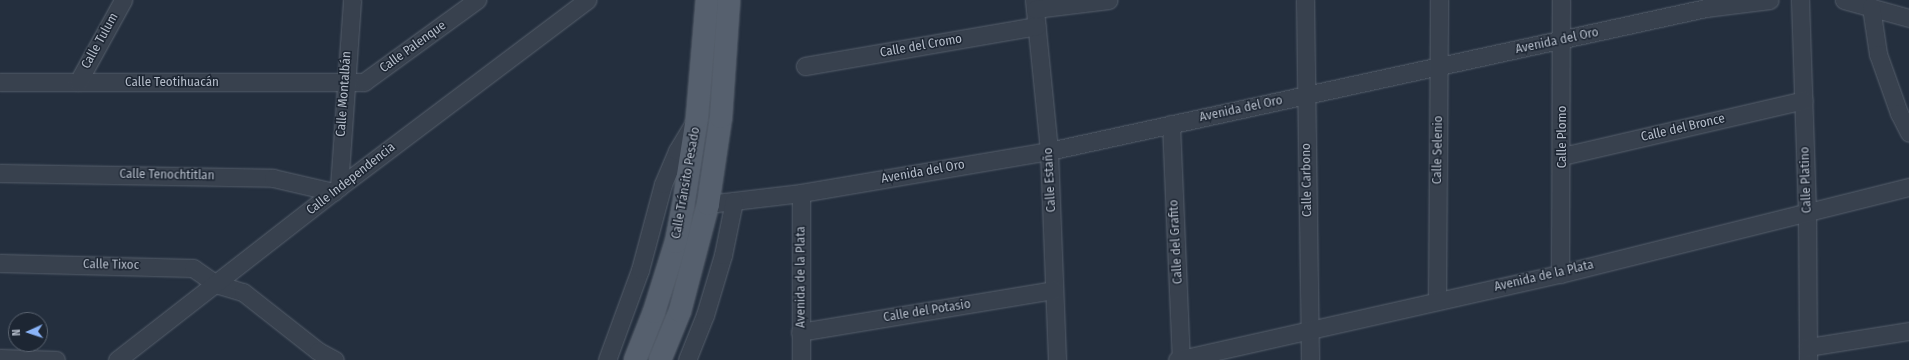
<!DOCTYPE html>
<meta charset="utf-8">
<style>
body{margin:0}
#map{position:relative;width:1909px;height:360px;overflow:hidden;background:#242f3e;font-family:"Fira Sans Condensed",sans-serif}
div>[style]{position:absolute}
.roads{filter:drop-shadow(0 0 1px #565f6c) drop-shadow(0 0 1px #565f6c)}
.minor>*{height:17px;margin:-8.5px;padding:0 8.5px;transform-origin:8.5px;border-radius:8.5px;background:#38414e}
.primary>*{height:22px;margin:-11px;padding:0 11px;transform-origin:11px;border-radius:11px;background:#56606e}
span{translate:-50% -50%;white-space:nowrap;text-align:center;line-height:1.15;-webkit-text-stroke:3px #1d2633;paint-order:stroke}
.street-label{font-size:13px;color:#b4bcc9}
.north{position:absolute;left:8px;top:312px;width:40px;height:40px;box-sizing:border-box;background:#1d2633;border:1px solid #59626f;border-radius:50%;rotate:267deg;font-size:11px;font-weight:700;line-height:16px;text-align:center;color:#b4bcc9}
.north::after{content:'';display:block;margin:auto;width:14px;height:18px;background:#8ab4f8;clip-path:polygon(50% 0,100% 100%,50% 72%,0 100%)}
</style>
<div id="map">
<div class="roads">
<div class="minor">
<i style="left:1034px;top:0;width:152px;rotate:84.3deg"></i>
<i style="left:1049px;top:151px;width:209px;rotate:87.8deg"></i>
<i style="left:1305px;top:0;width:360px;rotate:89.2deg"></i>
<i style="left:1800px;top:0;width:212px;rotate:88.1deg"></i>
<i style="left:1807px;top:212px;width:148px;rotate:89.6deg"></i>
<i style="left:1844px;top:0;width:67px;rotate:15.5deg"></i>
<i style="left:1871px;top:7px;width:48px;rotate:81.5deg"></i>
<i style="left:1878px;top:54px;width:63px;rotate:70.4deg"></i>
<i style="left:1899px;top:113px;width:22px;rotate:63deg"></i>
<i style="left:1035px;top:9px;width:74px;rotate:-7deg"></i>
<i style="left:805px;top:66px;width:235px;rotate:-9.8deg"></i>
<i style="left:0;top:82px;width:364px"></i>
<i style="left:364px;top:82px;width:140px;rotate:-36deg"></i>
<i style="left:78px;top:82px;width:94px;rotate:-61.2deg"></i>
<i style="left:1171px;top:124px;width:235px;rotate:87.6deg"></i>
<i style="left:1562px;top:156px;width:248px;rotate:-13deg"></i>
<i style="left:0;top:173px;width:273px;rotate:1deg"></i>
<i style="left:273px;top:178px;width:62px;rotate:13.1deg"></i>
<i style="left:339px;top:187px;width:187px;rotate:-86deg"></i>
<i style="left:708px;top:204px;width:94px;rotate:-6.7deg"></i>
<i style="left:801px;top:193px;width:252px;rotate:-9.6deg"></i>
<i style="left:1049px;top:151px;width:672px;rotate:-12.28deg"></i>
<i style="left:1706px;top:8px;width:64px;rotate:-7.1deg"></i>
<i style="left:0;top:263px;width:193px;rotate:1.5deg"></i>
<i style="left:193px;top:268px;width:28px;rotate:35deg"></i>
<i style="left:216px;top:284px;width:28px;rotate:17deg"></i>
<i style="left:243px;top:292px;width:95px;rotate:38.2deg"></i>
<i style="left:318px;top:351px;width:19px;rotate:28deg"></i>
<i style="left:1560px;top:274px;width:274px;rotate:-89.8deg"></i>
<i style="left:1437px;top:300px;width:300px;rotate:-89.6deg"></i>
<i style="left:800px;top:332px;width:257px;rotate:-9.4deg"></i>
<i style="left:1808px;top:347px;width:102px;rotate:-9deg"></i>
<i style="left:0;top:358px;width:56px;rotate:2deg"></i>
<i style="left:117px;top:360px;width:281px;rotate:-37.9deg"></i>
<i style="left:339px;top:187px;width:311px;rotate:-37deg"></i>
<i style="left:607px;top:360px;width:96px;rotate:-69.9deg"></i>
<i style="left:640px;top:270px;width:89px;rotate:-75deg"></i>
<i style="left:663px;top:184px;width:36px;rotate:-67deg"></i>
<i style="left:677px;top:151px;width:33px;rotate:-59deg"></i>
<i style="left:687px;top:360px;width:48px;rotate:-68.2deg"></i>
<i style="left:705px;top:315px;width:63px;rotate:-73.3deg"></i>
<i style="left:723px;top:255px;width:55px;rotate:-78.5deg"></i>
<i style="left:801px;top:360px;width:167px;rotate:-90deg"></i>
<i style="left:1177px;top:360px;width:393px;rotate:-12.7deg"></i>
<i style="left:1560px;top:274px;width:360px;rotate:-14deg"></i>
</div>
<div class="primary">
<i style="left:635px;top:360px;width:52px;rotate:-68.4deg"></i>
<i style="left:654px;top:312px;width:73px;rotate:-72.6deg"></i>
<i style="left:676px;top:242px;width:36px;rotate:-79deg"></i>
<i style="left:683px;top:207px;width:90px;rotate:-81.1deg"></i>
<i style="left:697px;top:118px;width:118px;rotate:-85.2deg"></i>
<i style="left:660px;top:360px;width:53px;rotate:-67.8deg"></i>
<i style="left:680px;top:311px;width:111px;rotate:-75.3deg"></i>
<i style="left:708px;top:204px;width:88px;rotate:-81.5deg"></i>
<i style="left:721px;top:117px;width:117px;rotate:-86.1deg"></i>
</div>
</div>
<div class="street-label">
<span style="left:100px;top:41px;rotate:-61deg">Calle Tulum</span>
<span style="left:1557px;top:41px;rotate:-12deg">Avenida del Oro</span>
<span style="left:921px;top:46px;rotate:-10deg">Calle del Cromo</span>
<span style="left:413px;top:47px;rotate:-36deg">Calle Palenque</span>
<span style="left:172px;top:82px">Calle Teotihuacán</span>
<span style="left:344px;top:94px;rotate:-86deg">Calle Montalbán</span>
<span style="left:1241px;top:109px;rotate:-12deg">Avenida del Oro</span>
<span style="left:1683px;top:128px;rotate:-13deg">Calle del Bronce</span>
<span style="left:1562px;top:137px;rotate:-90deg">Calle Plomo</span>
<span style="left:1438px;top:150px;rotate:-89deg">Calle Selenio</span>
<span style="left:923px;top:172px;rotate:-10deg">Avenida del Oro</span>
<span style="left:167px;top:175px;rotate:1deg">Calle Tenochtitlan</span>
<span style="left:351px;top:179px;rotate:-38deg">Calle Independencia</span>
<span style="left:1050px;top:180px;rotate:-93deg">Calle Estaño</span>
<span style="left:1307px;top:180px;rotate:-91deg">Calle Carbono</span>
<span style="left:1806px;top:180px;rotate:-92deg">Calle Platino</span>
<span style="left:686px;top:183px;rotate:-80deg">Calle Tránsito Pesado</span>
<span style="left:1176px;top:242px;rotate:-93deg">Calle del Grafito</span>
<span style="left:111px;top:265px;rotate:1deg">Calle Tixoc</span>
<span style="left:1544px;top:276px;rotate:-13deg">Avenida de la Plata</span>
<span style="left:801px;top:277px;rotate:-90deg">Avenida de la Plata</span>
<span style="left:927px;top:311px;rotate:-9deg">Calle del Potasio</span>
</div>
<div class="north">N</div>
</div>
